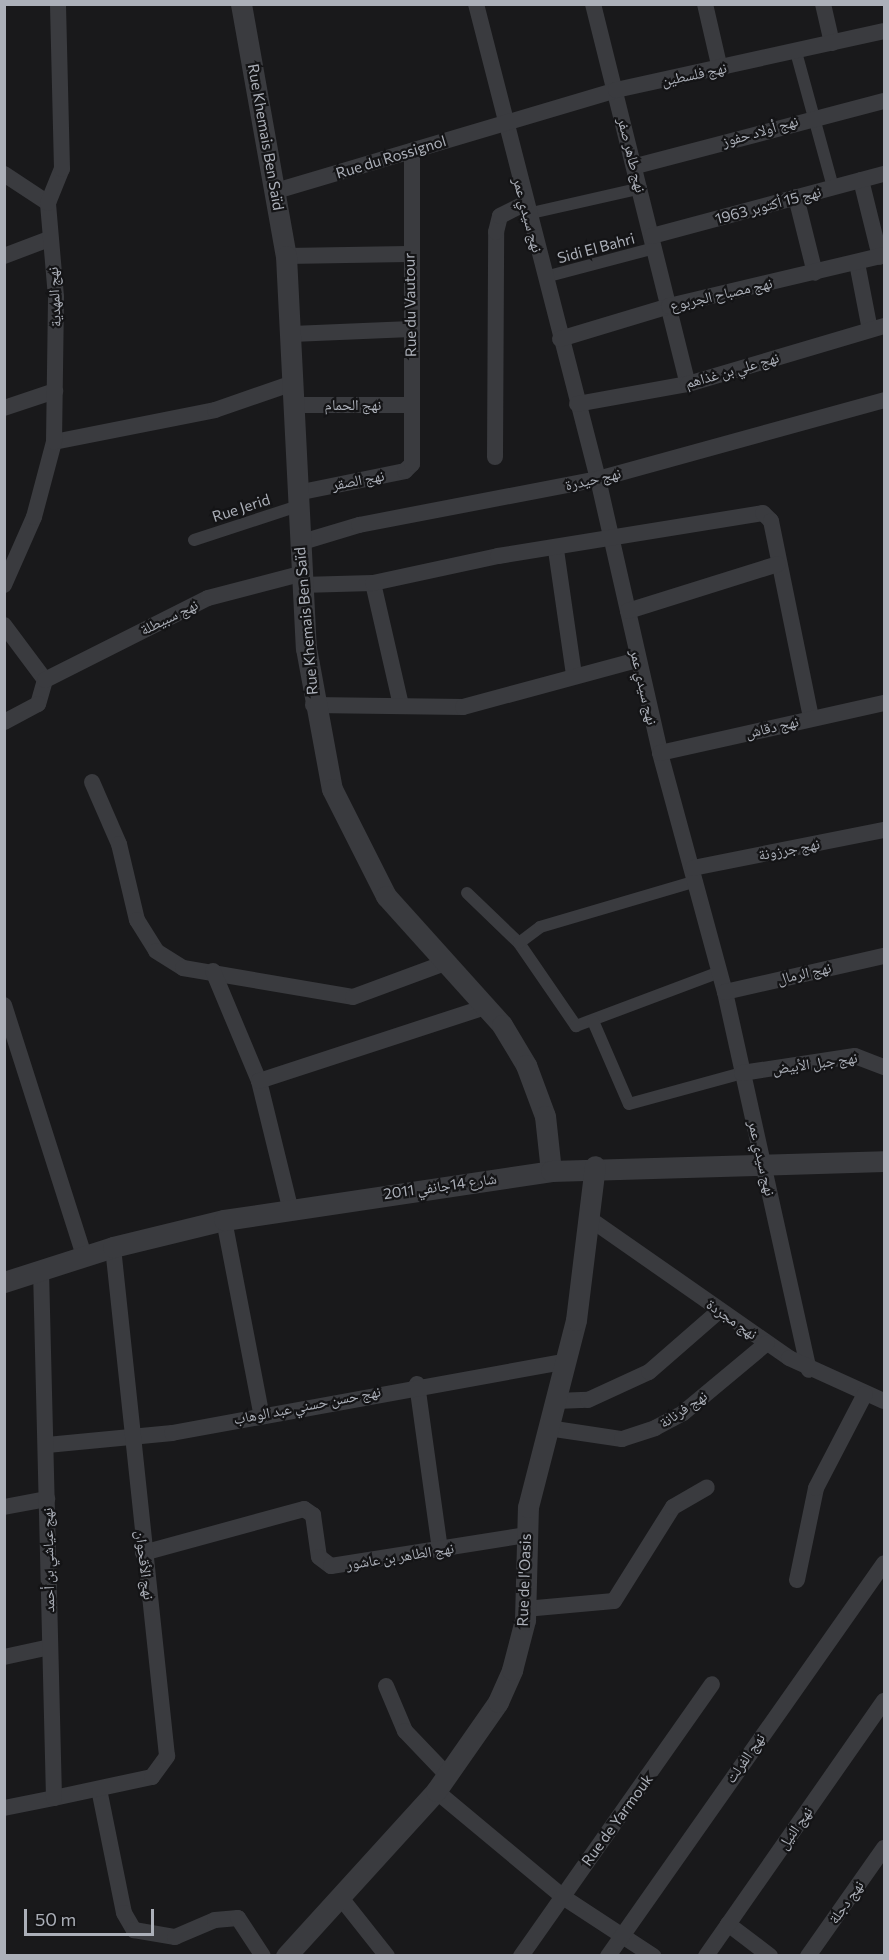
<!DOCTYPE html>
<meta charset="utf-8">
<style>
body{margin:0}
#map{position:relative;width:889px;height:1960px;overflow:hidden;background:#19191b;font-family:Commissioner,"Noto Naskh Arabic",sans-serif}
div>[style]{position:absolute}
.pedestrian>*{height:12px;margin:-6px;padding:0 6px;transform-origin:6px;border-radius:6px;background:#3a3b3f}
.minor>*{height:16px;margin:-8px;padding:0 8px;transform-origin:8px;border-radius:8px;background:#3a3b3f}
.tertiary>*{height:21px;margin:-10.5px;padding:0 10.5px;transform-origin:10.5px;border-radius:10.5px;background:#3a3b3f}
span{translate:-50% -50%;white-space:nowrap;text-align:center;line-height:1.15;-webkit-text-stroke:4.5px #141416;paint-order:stroke}
.street-label{font-size:15px;color:#acb0b9}
.frame{position:absolute;inset:0;border:6px solid #acb0b9;pointer-events:none}
.scale{position:absolute;left:24px;top:1909px;width:130px;height:27px;box-sizing:border-box;border:3px solid #acb0b9;border-top:0;padding-left:8px;font-size:18px;line-height:21px;white-space:nowrap;color:#acb0b9;-webkit-text-stroke:4px #141416;paint-order:stroke}
</style>
<div id="map">
<div class="pedestrian">
<i style="left:796px;top:52px;width:140px;rotate:74.7deg"></i>
<i style="left:527px;top:214px;width:117px;rotate:-12.8deg"></i>
<i style="left:545px;top:277px;width:114px;rotate:-14.8deg"></i>
<i style="left:194px;top:540px;width:109px;rotate:-18.1deg"></i>
<i style="left:467px;top:893px;width:72px;rotate:43.9deg"></i>
<i style="left:519px;top:943px;width:101px;rotate:55.5deg"></i>
<i style="left:576px;top:1026px;width:151px;rotate:-20.6deg"></i>
<i style="left:519px;top:943px;width:26px;rotate:-37deg"></i>
<i style="left:540px;top:927px;width:163px;rotate:-16.4deg"></i>
<i style="left:593px;top:1021px;width:90px;rotate:66.6deg"></i>
<i style="left:629px;top:1104px;width:117px;rotate:-15.3deg"></i>
</div>
<div class="minor">
<i style="left:476px;top:4px;width:490px;rotate:75.6deg"></i>
<i style="left:598px;top:479px;width:281px;rotate:77.2deg"></i>
<i style="left:660px;top:753px;width:248px;rotate:74.8deg"></i>
<i style="left:725px;top:992px;width:387px;rotate:77.5deg"></i>
<i style="left:593px;top:4px;width:392px;rotate:76deg"></i>
<i style="left:705px;top:4px;width:67px;rotate:77deg"></i>
<i style="left:823px;top:4px;width:40px;rotate:77deg"></i>
<i style="left:636px;top:166px;width:256px;rotate:-14.7deg"></i>
<i style="left:4px;top:174px;width:53px;rotate:33.4deg"></i>
<i style="left:861px;top:180px;width:79px;rotate:76.1deg"></i>
<i style="left:276px;top:191px;width:355px;rotate:-16.5deg"></i>
<i style="left:616px;top:90px;width:274px;rotate:-12.4deg"></i>
<i style="left:796px;top:197px;width:78px;rotate:76deg"></i>
<i style="left:652px;top:236px;width:240px;rotate:-15deg"></i>
<i style="left:4px;top:256px;width:48px;rotate:-20.7deg"></i>
<i style="left:286px;top:256px;width:122px;rotate:-0.9deg"></i>
<i style="left:857px;top:263px;width:68px;rotate:79deg"></i>
<i style="left:292px;top:334px;width:119px;rotate:-2.4deg"></i>
<i style="left:560px;top:339px;width:114px;rotate:-16.8deg"></i>
<i style="left:669px;top:306px;width:221px;rotate:-13.3deg"></i>
<i style="left:577px;top:404px;width:113px;rotate:-10.2deg"></i>
<i style="left:688px;top:384px;width:204px;rotate:-16.5deg"></i>
<i style="left:295px;top:405px;width:117px"></i>
<i style="left:4px;top:408px;width:54px;rotate:-18.4deg"></i>
<i style="left:54px;top:442px;width:164px;rotate:-11.2deg"></i>
<i style="left:215px;top:410px;width:83px;rotate:-19.1deg"></i>
<i style="left:495px;top:457px;width:225px;rotate:-89.7deg"></i>
<i style="left:496px;top:232px;width:16px;rotate:-76deg"></i>
<i style="left:500px;top:216px;width:28px;rotate:-27deg"></i>
<i style="left:297px;top:493px;width:110px;rotate:-11.5deg"></i>
<i style="left:405px;top:471px;width:10px;rotate:-45deg"></i>
<i style="left:412px;top:464px;width:313px;rotate:-90deg"></i>
<i style="left:299px;top:543px;width:63px;rotate:-16.7deg"></i>
<i style="left:359px;top:525px;width:243px;rotate:-10.9deg"></i>
<i style="left:598px;top:479px;width:297px;rotate:-15.4deg"></i>
<i style="left:556px;top:550px;width:126px;rotate:81.8deg"></i>
<i style="left:373px;top:583px;width:125px;rotate:77.1deg"></i>
<i style="left:4px;top:585px;width:74px;rotate:-66.2deg"></i>
<i style="left:34px;top:517px;width:78px;rotate:-75.1deg"></i>
<i style="left:54px;top:442px;width:145px;rotate:-89.2deg"></i>
<i style="left:56px;top:297px;width:94px;rotate:-94.9deg"></i>
<i style="left:48px;top:203px;width:37px;rotate:-68deg"></i>
<i style="left:62px;top:169px;width:165px;rotate:-91.4deg"></i>
<i style="left:301px;top:585px;width:72px;rotate:-1.6deg"></i>
<i style="left:373px;top:583px;width:128px;rotate:-12.2deg"></i>
<i style="left:498px;top:556px;width:268px;rotate:-9.2deg"></i>
<i style="left:763px;top:513px;width:11px;rotate:45deg"></i>
<i style="left:771px;top:521px;width:201px;rotate:78.5deg"></i>
<i style="left:628px;top:611px;width:157px;rotate:-17.4deg"></i>
<i style="left:4px;top:625px;width:69px;rotate:53.3deg"></i>
<i style="left:45px;top:680px;width:25px;rotate:106deg"></i>
<i style="left:38px;top:704px;width:38px;rotate:152deg"></i>
<i style="left:45px;top:680px;width:182px;rotate:-26.7deg"></i>
<i style="left:208px;top:598px;width:95px;rotate:-14.6deg"></i>
<i style="left:313px;top:705px;width:150px;rotate:0.8deg"></i>
<i style="left:463px;top:707px;width:180px;rotate:-15.1deg"></i>
<i style="left:660px;top:753px;width:230px;rotate:-12.6deg"></i>
<i style="left:92px;top:782px;width:68px;rotate:66.5deg"></i>
<i style="left:119px;top:844px;width:78px;rotate:76.7deg"></i>
<i style="left:137px;top:920px;width:36px;rotate:58deg"></i>
<i style="left:156px;top:951px;width:32px;rotate:32deg"></i>
<i style="left:183px;top:968px;width:172px;rotate:9.7deg"></i>
<i style="left:353px;top:997px;width:98px;rotate:-20.3deg"></i>
<i style="left:693px;top:868px;width:195px;rotate:-11.3deg"></i>
<i style="left:213px;top:971px;width:119px;rotate:67.3deg"></i>
<i style="left:259px;top:1081px;width:130px;rotate:76.2deg"></i>
<i style="left:725px;top:992px;width:163px;rotate:-12.8deg"></i>
<i style="left:4px;top:1005px;width:263px;rotate:72.3deg"></i>
<i style="left:742px;top:1073px;width:114px;rotate:-8.6deg"></i>
<i style="left:855px;top:1056px;width:31px;rotate:21deg"></i>
<i style="left:259px;top:1081px;width:239px;rotate:-18.1deg"></i>
<i style="left:590px;top:1219px;width:243px;rotate:34.9deg"></i>
<i style="left:789px;top:1358px;width:104px;rotate:24.4deg"></i>
<i style="left:224px;top:1220px;width:196px;rotate:79.1deg"></i>
<i style="left:417px;top:1384px;width:167px;rotate:82.1deg"></i>
<i style="left:555px;top:1401px;width:33px;rotate:-2deg"></i>
<i style="left:588px;top:1400px;width:67px;rotate:-24.7deg"></i>
<i style="left:649px;top:1372px;width:94px;rotate:-41.1deg"></i>
<i style="left:548px;top:1428px;width:75px;rotate:8.5deg"></i>
<i style="left:622px;top:1439px;width:35px;rotate:-18deg"></i>
<i style="left:655px;top:1428px;width:32px;rotate:-28deg"></i>
<i style="left:683px;top:1413px;width:109px;rotate:-39.8deg"></i>
<i style="left:47px;top:1445px;width:126px;rotate:-5.5deg"></i>
<i style="left:172px;top:1433px;width:402px;rotate:-10.3deg"></i>
<i style="left:4px;top:1507px;width:44px;rotate:-10.5deg"></i>
<i style="left:143px;top:1553px;width:167px;rotate:-15.3deg"></i>
<i style="left:304px;top:1509px;width:11px;rotate:34deg"></i>
<i style="left:313px;top:1515px;width:42px;rotate:81.9deg"></i>
<i style="left:319px;top:1557px;width:15px;rotate:37deg"></i>
<i style="left:331px;top:1566px;width:197px;rotate:-9deg"></i>
<i style="left:797px;top:1580px;width:94px;rotate:-78.3deg"></i>
<i style="left:816px;top:1488px;width:106px;rotate:-62.5deg"></i>
<i style="left:525px;top:1609px;width:89px;rotate:-5.1deg"></i>
<i style="left:614px;top:1601px;width:111px;rotate:-57.9deg"></i>
<i style="left:673px;top:1507px;width:39px;rotate:-30deg"></i>
<i style="left:4px;top:1657px;width:47px;rotate:-12.3deg"></i>
<i style="left:386px;top:1686px;width:49px;rotate:67.1deg"></i>
<i style="left:405px;top:1731px;width:61px;rotate:46.3deg"></i>
<i style="left:99px;top:1789px;width:126px;rotate:78.6deg"></i>
<i style="left:124px;top:1913px;width:20px;rotate:60deg"></i>
<i style="left:134px;top:1930px;width:42px;rotate:9.7deg"></i>
<i style="left:175px;top:1937px;width:43px;rotate:-23deg"></i>
<i style="left:215px;top:1920px;width:23px;rotate:-5deg"></i>
<i style="left:238px;top:1918px;width:45px;rotate:56.7deg"></i>
<i style="left:436px;top:1791px;width:165px;rotate:39.8deg"></i>
<i style="left:563px;top:1897px;width:108px;rotate:33.2deg"></i>
<i style="left:54px;top:1798px;width:100px;rotate:-12.1deg"></i>
<i style="left:152px;top:1777px;width:26px;rotate:-54deg"></i>
<i style="left:167px;top:1756px;width:512px;rotate:-96.06deg"></i>
<i style="left:4px;top:1808px;width:51px;rotate:-11.3deg"></i>
<i style="left:54px;top:1798px;width:527px;rotate:-91.41deg"></i>
<i style="left:341px;top:1898px;width:74px;rotate:51.6deg"></i>
<i style="left:728px;top:1924px;width:53px;rotate:37.3deg"></i>
<i style="left:521px;top:1956px;width:332px;rotate:-54.9deg"></i>
<i style="left:608px;top:1956px;width:480px;rotate:-54.9deg"></i>
<i style="left:706px;top:1956px;width:311px;rotate:-55.1deg"></i>
<i style="left:808px;top:1956px;width:132px;rotate:-54.9deg"></i>
</div>
<div class="tertiary">
<i style="left:241px;top:4px;width:256px;rotate:79.9deg"></i>
<i style="left:286px;top:256px;width:393px;rotate:87.1deg"></i>
<i style="left:306px;top:648px;width:143px;rotate:79.6deg"></i>
<i style="left:332px;top:789px;width:120px;rotate:63.2deg"></i>
<i style="left:386px;top:896px;width:173px;rotate:48deg"></i>
<i style="left:502px;top:1025px;width:47px;rotate:59deg"></i>
<i style="left:526px;top:1065px;width:54px;rotate:69.6deg"></i>
<i style="left:545px;top:1116px;width:55px;rotate:83.8deg"></i>
<i style="left:4px;top:1282px;width:114px;rotate:-17.8deg"></i>
<i style="left:113px;top:1247px;width:114px;rotate:-13.7deg"></i>
<i style="left:224px;top:1220px;width:331px;rotate:-8.5deg"></i>
<i style="left:551px;top:1171px;width:333px;rotate:-1.7deg"></i>
<i style="left:286px;top:1956px;width:223px;rotate:-47.7deg"></i>
<i style="left:436px;top:1791px;width:108px;rotate:-55.1deg"></i>
<i style="left:498px;top:1702px;width:35px;rotate:-66deg"></i>
<i style="left:512px;top:1670px;width:52px;rotate:-75.4deg"></i>
<i style="left:525px;top:1620px;width:113px;rotate:-88.5deg"></i>
<i style="left:528px;top:1507px;width:193px;rotate:-75.6deg"></i>
<i style="left:576px;top:1320px;width:155px;rotate:-83deg"></i>
</div>
<div class="street-label">
<span style="left:694px;top:74px;rotate:-12deg">نهج فلسطين</span>
<span style="left:760px;top:131px;rotate:-16deg">نهج أولاد حفوز</span>
<span style="left:266px;top:137px;rotate:80deg">Rue Khemais Ben Saïd</span>
<span style="left:632px;top:155px;rotate:76deg">نهج طاهر صفر</span>
<span style="left:391px;top:157px;rotate:-17deg">Rue du Rossignol</span>
<span style="left:768px;top:205px;rotate:-15deg">نهج 15 أكتوبر 1963</span>
<span style="left:528px;top:215px;rotate:75deg">نهج سيدي عمر</span>
<span style="left:596px;top:248px;rotate:-15deg">Sidi El Bahri</span>
<span style="left:721px;top:294px;rotate:-13deg">نهج مصباح الجربوع</span>
<span style="left:54px;top:297px;rotate:-93deg">نهج المهدية</span>
<span style="left:410px;top:305px;rotate:-91deg">Rue du Vautour</span>
<span style="left:732px;top:370px;rotate:-16deg">نهج علي بن غذاهم</span>
<span style="left:353px;top:405px">نهج الحمام</span>
<span style="left:593px;top:479px;rotate:-13deg">نهج حيدرة</span>
<span style="left:358px;top:480px;rotate:-11deg">نهج الصقر</span>
<span style="left:241px;top:508px;rotate:-18deg">Rue Jerid</span>
<span style="left:169px;top:617px;rotate:-26deg">نهج سبيطلة</span>
<span style="left:306px;top:621px;rotate:-95deg">Rue Khemais Ben Saïd</span>
<span style="left:644px;top:687px;rotate:77deg">نهج سيدي عمر</span>
<span style="left:772px;top:727px;rotate:-13deg">نهج دقاش</span>
<span style="left:789px;top:849px;rotate:-11deg">نهج جرزونة</span>
<span style="left:804px;top:973px;rotate:-13deg">نهج الرمال</span>
<span style="left:815px;top:1063px;rotate:-8deg">نهج جبل الأبيض</span>
<span style="left:762px;top:1158px;rotate:77deg">نهج سيدي عمر</span>
<span style="left:440px;top:1186px;rotate:-8deg">شارع 14جانفي 2011</span>
<span style="left:732px;top:1319px;rotate:35deg">نهج مجردة</span>
<span style="left:307px;top:1405px;rotate:-11deg">نهج حسن حسني عبد الوهاب</span>
<span style="left:683px;top:1409px;rotate:-34deg">نهج فرنانة</span>
<span style="left:400px;top:1556px;rotate:-9deg">نهج الطاهر بن عاشور</span>
<span style="left:48px;top:1560px;rotate:-91deg">نهج عياشي بن أحمد</span>
<span style="left:145px;top:1565px;rotate:83deg">نهج الأقحوان</span>
<span style="left:524px;top:1580px;rotate:-88deg">Rue de l'Oasis</span>
<span style="left:745px;top:1758px;rotate:-55deg">نهج الفرلت</span>
<span style="left:617px;top:1820px;rotate:-54deg">Rue de Yarmouk</span>
<span style="left:795px;top:1828px;rotate:-55deg">نهج النيل</span>
<span style="left:846px;top:1902px;rotate:-55deg">نهج دجلة</span>
</div>
<div class="frame"></div>
<div class="scale">50 m</div>
</div>
